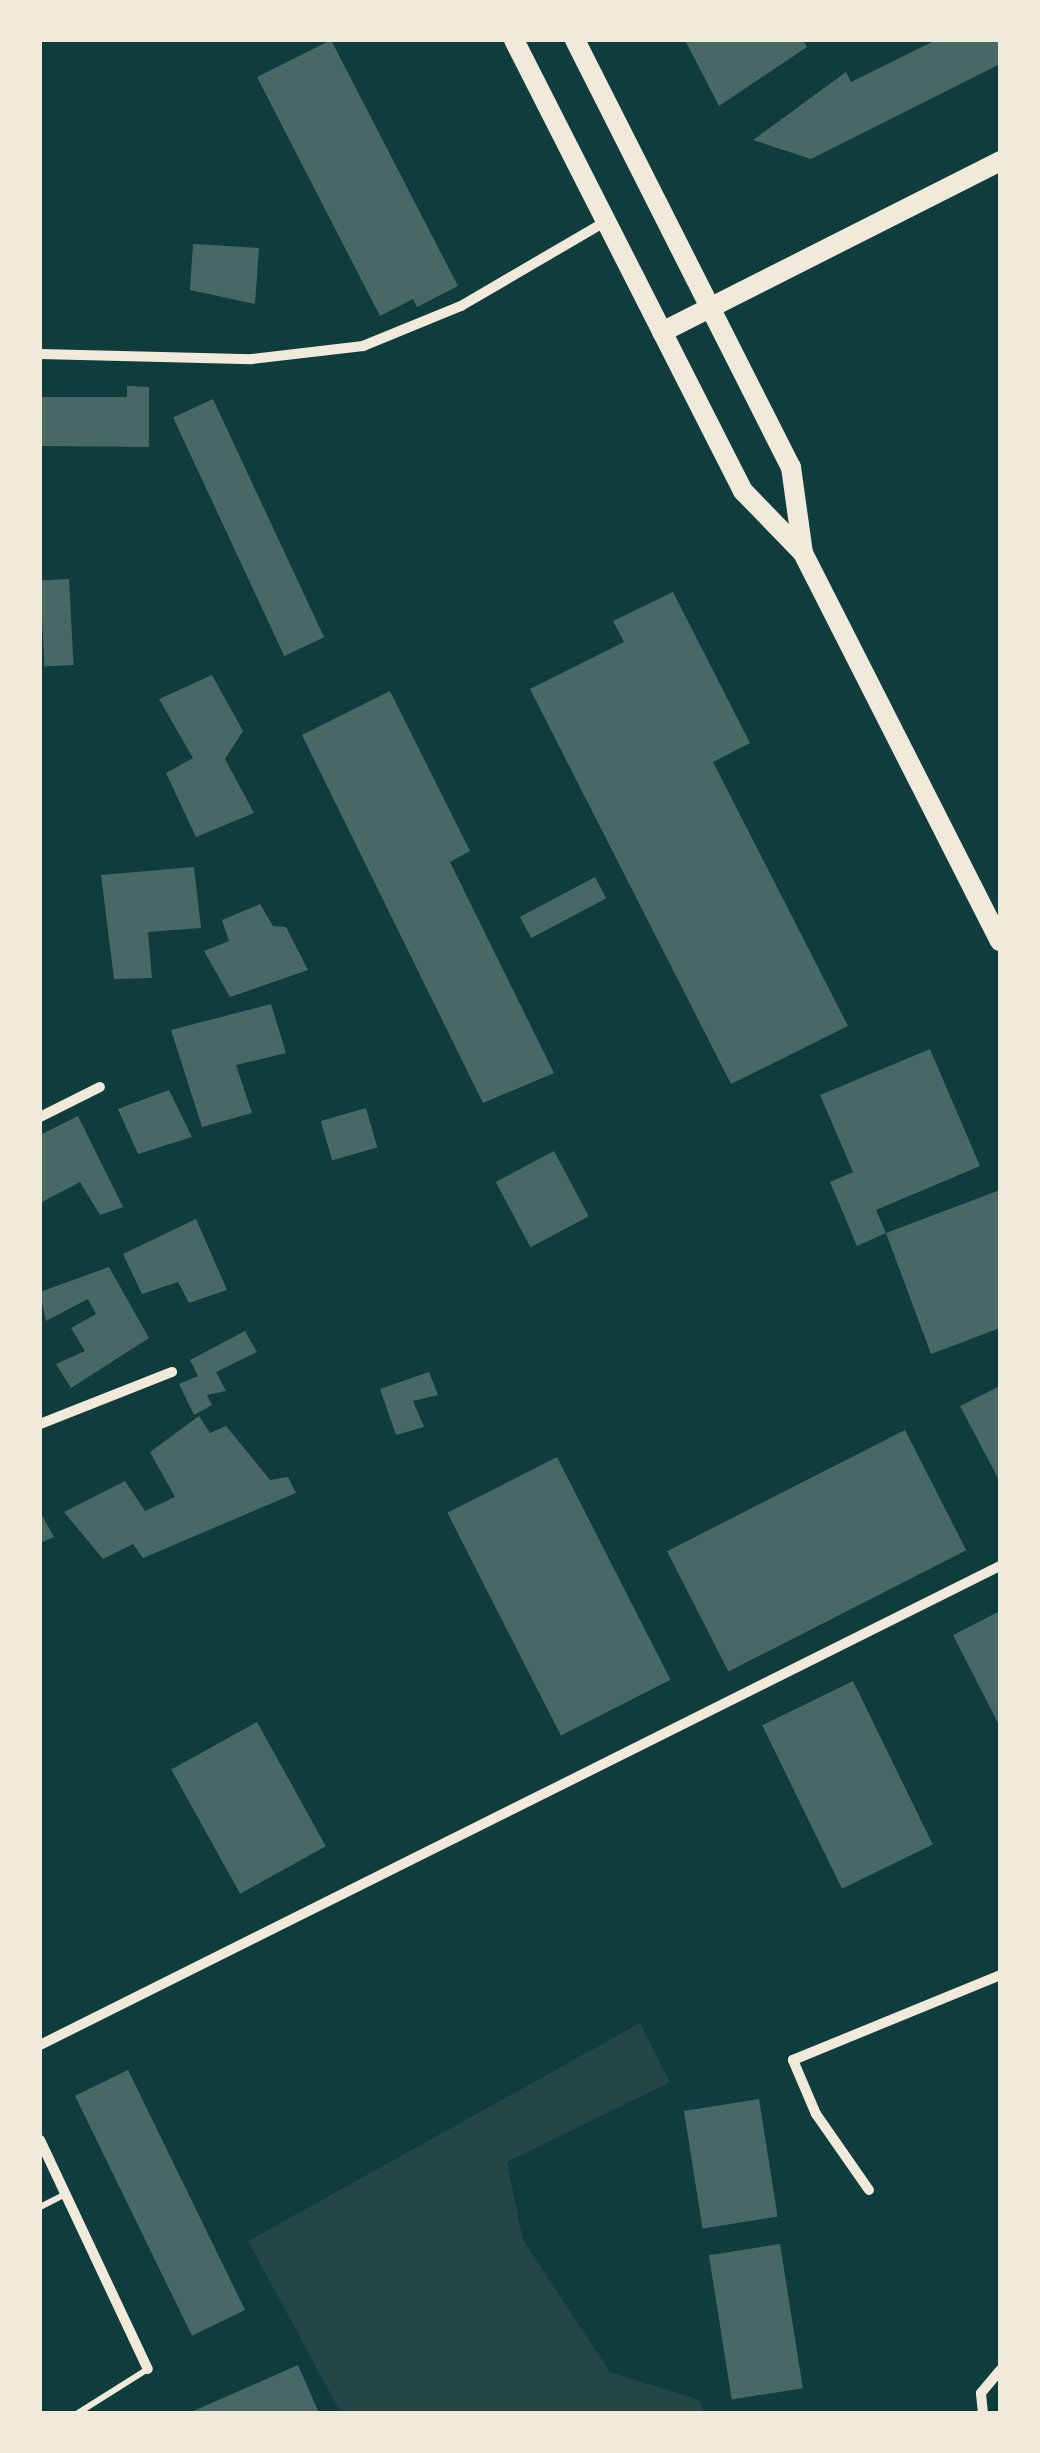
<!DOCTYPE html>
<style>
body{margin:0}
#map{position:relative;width:1040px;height:2453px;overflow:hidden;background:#0f3d3e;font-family:"IBM Plex Serif",serif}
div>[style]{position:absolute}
.green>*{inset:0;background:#244646}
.building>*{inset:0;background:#486865;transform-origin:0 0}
.service>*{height:6px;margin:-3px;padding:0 3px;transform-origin:3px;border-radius:3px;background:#f1e9da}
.minor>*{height:10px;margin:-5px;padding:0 5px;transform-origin:5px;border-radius:5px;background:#f1e9da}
.secondary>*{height:20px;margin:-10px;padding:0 10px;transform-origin:10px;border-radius:10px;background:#f1e9da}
span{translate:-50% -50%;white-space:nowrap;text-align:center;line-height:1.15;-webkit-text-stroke:8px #f1e9da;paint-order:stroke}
.frame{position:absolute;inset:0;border:42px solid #f1e9da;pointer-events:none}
</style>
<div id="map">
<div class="green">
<i style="clip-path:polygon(640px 2023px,670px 2082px,507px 2162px,523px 2240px,610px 2372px,699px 2400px,704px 2413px,341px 2413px,248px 2241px)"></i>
</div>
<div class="building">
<i style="clip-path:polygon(331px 40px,458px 286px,417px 307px,413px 299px,380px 316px,257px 77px)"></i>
<i style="clip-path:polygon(685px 40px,803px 40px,807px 47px,719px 106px)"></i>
<i style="clip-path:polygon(936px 40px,998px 40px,1000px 64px,811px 159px,753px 140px,846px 72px,851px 82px)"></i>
<i style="clip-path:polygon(193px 244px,259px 248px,255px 304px,190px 290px)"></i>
<i style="clip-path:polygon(127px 386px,149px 387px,149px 447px,40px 446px,40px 397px,127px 397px)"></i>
<i style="left:213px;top:399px;width:263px;height:44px;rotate:65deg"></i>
<i style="left:69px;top:579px;width:86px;height:29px;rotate:87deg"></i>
<i style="clip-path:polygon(673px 592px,750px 743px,713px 762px,848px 1026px,731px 1084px,530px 689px,624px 642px,613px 621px)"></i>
<i style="clip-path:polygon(212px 675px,243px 731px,225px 759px,254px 813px,196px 837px,166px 773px,193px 758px,159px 699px)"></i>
<i style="clip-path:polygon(390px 691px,470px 851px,450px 862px,554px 1073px,483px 1103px,302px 735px)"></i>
<i style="clip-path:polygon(194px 867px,201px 928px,148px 932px,152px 978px,114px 979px,101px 875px)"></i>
<i style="left:595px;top:877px;width:24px;height:85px;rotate:62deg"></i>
<i style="clip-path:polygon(260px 904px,273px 926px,286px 927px,308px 970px,230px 997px,204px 951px,229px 941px,222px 920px)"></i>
<i style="clip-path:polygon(271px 1004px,286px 1053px,236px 1065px,252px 1113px,202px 1127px,171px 1030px)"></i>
<i style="clip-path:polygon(930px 1049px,980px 1166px,876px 1210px,886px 1233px,1000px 1190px,1000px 1328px,931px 1354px,886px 1233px,857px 1246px,830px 1182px,853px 1172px,820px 1095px)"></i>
<i style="clip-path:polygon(169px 1090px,192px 1137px,138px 1154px,118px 1109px)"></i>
<i style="left:366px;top:1108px;width:41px;height:47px;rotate:74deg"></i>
<i style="clip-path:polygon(78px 1116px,123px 1207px,100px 1215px,80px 1182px,40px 1203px,40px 1135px)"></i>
<i style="left:554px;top:1151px;width:74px;height:66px;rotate:62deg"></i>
<i style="clip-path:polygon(196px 1219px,227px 1290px,189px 1303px,178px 1282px,142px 1294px,123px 1254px)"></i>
<i style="clip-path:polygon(109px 1267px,149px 1338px,71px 1388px,56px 1364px,85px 1351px,71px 1328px,96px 1314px,88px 1299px,46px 1321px,40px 1292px)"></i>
<i style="clip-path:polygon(245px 1331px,257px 1352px,216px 1372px,226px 1391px,207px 1395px,212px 1405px,194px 1415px,179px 1384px,198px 1376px,190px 1360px)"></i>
<i style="clip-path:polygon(429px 1372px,438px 1395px,413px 1401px,424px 1427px,396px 1435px,380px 1389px)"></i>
<i style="clip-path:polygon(1000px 1386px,1000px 1482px,960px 1406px)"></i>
<i style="clip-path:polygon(199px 1416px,210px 1433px,226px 1426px,270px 1480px,288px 1477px,296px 1493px,143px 1558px,133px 1544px,103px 1559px,64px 1512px,125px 1481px,145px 1511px,175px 1497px,150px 1452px)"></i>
<i style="left:905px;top:1430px;width:135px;height:267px;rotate:63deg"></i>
<i style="left:557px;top:1457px;width:250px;height:123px;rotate:63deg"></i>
<i style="clip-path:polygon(40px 1512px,54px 1537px,40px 1543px)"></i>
<i style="clip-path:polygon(1000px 1611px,1000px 1727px,953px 1635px)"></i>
<i style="left:853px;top:1681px;width:182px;height:101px;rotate:64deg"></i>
<i style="left:257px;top:1722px;width:142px;height:98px;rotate:61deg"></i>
<i style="left:128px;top:2070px;width:267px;height:59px;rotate:64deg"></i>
<i style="left:759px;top:2099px;width:119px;height:76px;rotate:81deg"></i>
<i style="left:780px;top:2244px;width:146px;height:72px;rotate:81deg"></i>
<i style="clip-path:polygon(298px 2365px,319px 2413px,189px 2413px)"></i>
</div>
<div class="service">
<i style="left:40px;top:2207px;width:29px;rotate:-27deg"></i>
<i style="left:78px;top:2413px;width:83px;rotate:-32.2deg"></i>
</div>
<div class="minor">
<i style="left:40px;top:354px;width:212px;rotate:1.4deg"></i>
<i style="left:252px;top:359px;width:112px;rotate:-6.7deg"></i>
<i style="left:363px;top:346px;width:106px;rotate:-22.2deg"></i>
<i style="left:461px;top:306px;width:167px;rotate:-30.3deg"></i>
<i style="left:40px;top:1117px;width:67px;rotate:-26.6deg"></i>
<i style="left:40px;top:1424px;width:142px;rotate:-21.5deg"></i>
<i style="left:40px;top:2045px;width:1073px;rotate:-26.52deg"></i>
<i style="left:40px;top:2140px;width:253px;rotate:64.8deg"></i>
<i style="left:869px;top:2190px;width:93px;rotate:-124.9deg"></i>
<i style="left:816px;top:2114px;width:59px;rotate:-113.1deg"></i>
<i style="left:793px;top:2060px;width:224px;rotate:-22.3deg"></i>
<i style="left:983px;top:2413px;width:20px;rotate:-96deg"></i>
<i style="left:981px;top:2393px;width:30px;rotate:-50deg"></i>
</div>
<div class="secondary">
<i style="left:514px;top:40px;width:506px;rotate:63.08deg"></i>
<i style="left:743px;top:491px;width:86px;rotate:45.9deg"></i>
<i style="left:803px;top:553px;width:435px;rotate:63.1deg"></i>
<i style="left:575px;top:40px;width:479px;rotate:63.2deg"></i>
<i style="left:791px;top:467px;width:87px;rotate:82.1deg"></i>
<i style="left:662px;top:332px;width:379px;rotate:-26.8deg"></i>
</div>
<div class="frame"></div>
</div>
